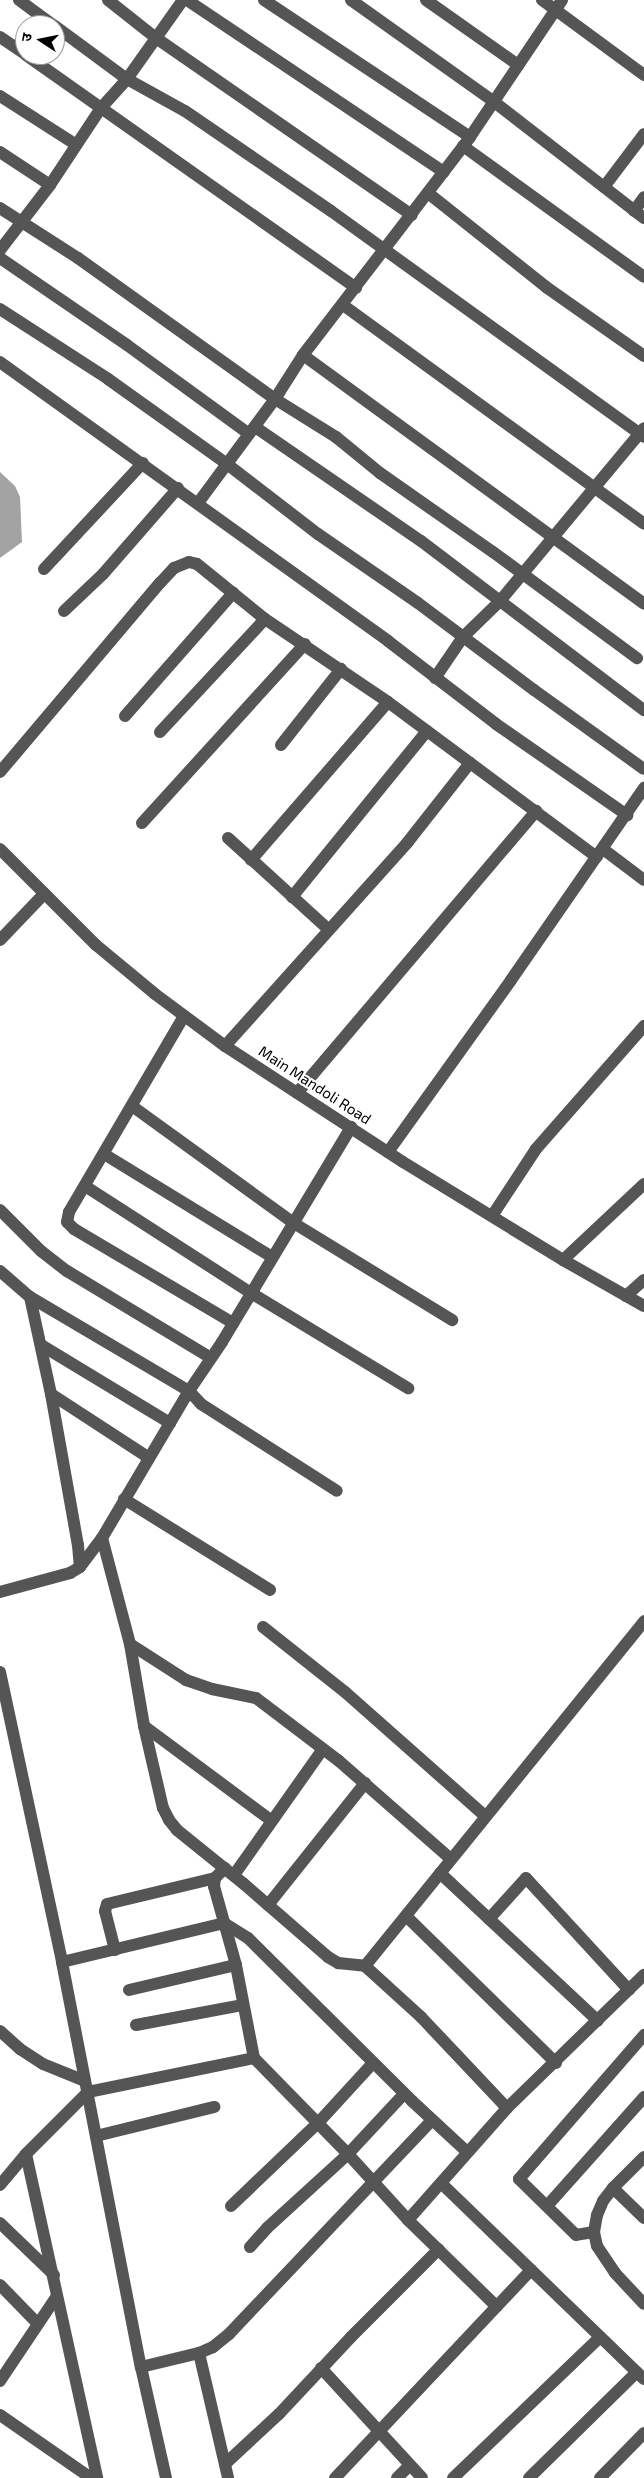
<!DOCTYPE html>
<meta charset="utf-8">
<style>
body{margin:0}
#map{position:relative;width:644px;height:2478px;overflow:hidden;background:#fff;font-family:"Exo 2","Noto Sans Devanagari",sans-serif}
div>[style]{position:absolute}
.water>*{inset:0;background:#a3a3a3}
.minor>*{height:12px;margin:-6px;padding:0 6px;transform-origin:6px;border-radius:6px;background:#555}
span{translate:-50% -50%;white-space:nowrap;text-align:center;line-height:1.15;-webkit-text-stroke:4px #fff;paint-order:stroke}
.street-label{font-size:15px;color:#000}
.north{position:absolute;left:15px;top:15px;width:50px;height:50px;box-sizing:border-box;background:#fff;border:1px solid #999;border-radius:50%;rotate:281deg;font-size:14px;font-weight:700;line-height:20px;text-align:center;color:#000}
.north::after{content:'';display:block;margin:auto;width:18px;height:22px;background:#000;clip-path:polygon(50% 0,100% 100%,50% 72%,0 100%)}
</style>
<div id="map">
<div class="water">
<i style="clip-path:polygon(0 472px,15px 486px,20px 497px,22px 542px,0 558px)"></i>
</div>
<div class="minor">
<i style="left:19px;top:0;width:42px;rotate:36.3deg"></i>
<i style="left:108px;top:0;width:61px;rotate:38.4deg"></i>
<i style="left:156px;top:38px;width:311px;rotate:34.7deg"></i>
<i style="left:187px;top:0;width:309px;rotate:33.8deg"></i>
<i style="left:264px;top:0;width:247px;rotate:33.6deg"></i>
<i style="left:351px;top:0;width:174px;rotate:35.4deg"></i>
<i style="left:493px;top:101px;width:191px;rotate:37.8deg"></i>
<i style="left:426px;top:0;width:113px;rotate:35.2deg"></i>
<i style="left:542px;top:0;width:127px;rotate:36.3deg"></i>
<i style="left:55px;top:26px;width:89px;rotate:36.4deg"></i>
<i style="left:127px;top:79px;width:66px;rotate:28.9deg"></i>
<i style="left:185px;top:111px;width:177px;rotate:34.4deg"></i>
<i style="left:331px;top:211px;width:386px;rotate:35.8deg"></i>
<i style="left:0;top:37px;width:30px;rotate:34deg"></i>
<i style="left:26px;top:55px;width:404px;rotate:35.2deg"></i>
<i style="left:0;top:96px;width:89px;rotate:32.6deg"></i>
<i style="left:463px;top:146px;width:223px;rotate:35.9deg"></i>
<i style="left:0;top:152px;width:60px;rotate:33.4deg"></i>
<i style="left:604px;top:187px;width:66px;rotate:-53deg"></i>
<i style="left:428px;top:193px;width:151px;rotate:38.5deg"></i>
<i style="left:546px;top:287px;width:120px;rotate:35.1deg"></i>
<i style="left:0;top:208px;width:93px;rotate:32.7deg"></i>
<i style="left:78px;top:258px;width:242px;rotate:35.6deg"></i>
<i style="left:275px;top:399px;width:72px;rotate:31.9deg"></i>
<i style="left:336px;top:437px;width:57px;rotate:39.3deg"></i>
<i style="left:380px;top:473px;width:138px;rotate:35deg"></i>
<i style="left:493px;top:552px;width:179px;rotate:36.4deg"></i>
<i style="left:634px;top:211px;width:17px;rotate:-54deg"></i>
<i style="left:0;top:250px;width:82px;rotate:-52.4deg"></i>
<i style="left:50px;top:185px;width:92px;rotate:-56.5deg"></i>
<i style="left:101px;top:108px;width:39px;rotate:-48deg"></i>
<i style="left:127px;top:79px;width:97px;rotate:-54.7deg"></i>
<i style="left:0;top:258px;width:154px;rotate:34.4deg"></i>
<i style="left:127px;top:345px;width:151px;rotate:36.1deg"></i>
<i style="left:343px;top:305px;width:372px;rotate:36deg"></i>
<i style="left:0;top:309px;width:129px;rotate:32.9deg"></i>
<i style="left:108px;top:379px;width:146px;rotate:35.5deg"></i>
<i style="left:227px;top:464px;width:115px;rotate:37.6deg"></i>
<i style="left:318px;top:534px;width:121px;rotate:34.6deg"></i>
<i style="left:418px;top:603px;width:145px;rotate:36.9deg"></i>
<i style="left:534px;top:690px;width:135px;rotate:35.7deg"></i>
<i style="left:303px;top:355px;width:422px;rotate:36.1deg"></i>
<i style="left:0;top:362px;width:478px;rotate:35.7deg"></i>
<i style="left:388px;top:641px;width:136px;rotate:37.5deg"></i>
<i style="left:496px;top:724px;width:160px;rotate:34.8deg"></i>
<i style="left:255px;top:427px;width:201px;rotate:34.5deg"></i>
<i style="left:421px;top:541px;width:280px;rotate:37.2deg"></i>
<i style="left:198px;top:503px;width:129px;rotate:-53.5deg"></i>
<i style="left:275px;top:399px;width:52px;rotate:-57.5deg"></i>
<i style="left:303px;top:355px;width:275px;rotate:-52.5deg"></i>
<i style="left:470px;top:137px;width:165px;rotate:-56.1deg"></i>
<i style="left:44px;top:569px;width:145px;rotate:-47deg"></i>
<i style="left:64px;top:611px;width:54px;rotate:-43.5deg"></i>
<i style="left:103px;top:574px;width:114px;rotate:-48.9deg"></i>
<i style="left:435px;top:678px;width:50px;rotate:-55.7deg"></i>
<i style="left:463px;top:637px;width:52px;rotate:-44.2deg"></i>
<i style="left:500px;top:601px;width:225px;rotate:-50.2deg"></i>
<i style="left:125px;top:716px;width:164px;rotate:-48.7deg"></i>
<i style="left:160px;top:732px;width:154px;rotate:-47.1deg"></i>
<i style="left:281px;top:745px;width:97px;rotate:-51.7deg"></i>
<i style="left:0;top:772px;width:248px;rotate:-49.8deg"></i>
<i style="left:160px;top:583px;width:21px;rotate:-47deg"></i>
<i style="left:174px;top:568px;width:16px;rotate:-22deg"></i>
<i style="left:189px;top:562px;width:8px;rotate:14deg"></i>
<i style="left:197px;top:564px;width:87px;rotate:39deg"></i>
<i style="left:265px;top:619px;width:148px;rotate:34deg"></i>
<i style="left:388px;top:702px;width:260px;rotate:36.6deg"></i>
<i style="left:142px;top:823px;width:242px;rotate:-47.7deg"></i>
<i style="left:228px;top:838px;width:135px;rotate:42.3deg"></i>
<i style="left:0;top:849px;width:136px;rotate:45deg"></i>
<i style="left:96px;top:945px;width:77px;rotate:39.7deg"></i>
<i style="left:155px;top:994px;width:87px;rotate:36.6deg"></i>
<i style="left:225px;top:1046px;width:212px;rotate:33.1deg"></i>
<i style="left:403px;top:1162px;width:188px;rotate:31.5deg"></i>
<i style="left:563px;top:1260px;width:93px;rotate:29.6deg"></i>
<i style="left:603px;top:849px;width:51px;rotate:37.1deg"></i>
<i style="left:251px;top:860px;width:209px;rotate:-49.1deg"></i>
<i style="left:292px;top:897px;width:214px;rotate:-50.9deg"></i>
<i style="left:0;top:940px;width:64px;rotate:-46.3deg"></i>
<i style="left:184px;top:1016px;width:227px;rotate:120.4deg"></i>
<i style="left:69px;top:1212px;width:10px;rotate:101deg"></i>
<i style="left:67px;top:1222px;width:10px;rotate:45deg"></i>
<i style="left:74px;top:1229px;width:185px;rotate:30.6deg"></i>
<i style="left:225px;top:1046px;width:273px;rotate:-48.1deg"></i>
<i style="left:407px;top:843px;width:102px;rotate:-51.8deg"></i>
<i style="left:297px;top:1093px;width:370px;rotate:-49.7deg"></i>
<i style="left:132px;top:1106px;width:198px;rotate:35.9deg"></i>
<i style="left:292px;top:1222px;width:188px;rotate:31.5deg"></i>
<i style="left:388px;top:1152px;width:211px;rotate:-54.4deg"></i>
<i style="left:511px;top:980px;width:234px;rotate:-55.3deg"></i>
<i style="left:104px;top:1154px;width:197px;rotate:31.5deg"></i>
<i style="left:85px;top:1186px;width:197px;rotate:32.8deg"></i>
<i style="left:251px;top:1293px;width:184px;rotate:31.2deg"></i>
<i style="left:0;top:1210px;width:58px;rotate:45deg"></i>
<i style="left:41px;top:1251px;width:33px;rotate:38deg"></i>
<i style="left:67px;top:1271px;width:168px;rotate:31.1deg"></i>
<i style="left:492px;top:1216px;width:80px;rotate:-56.7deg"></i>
<i style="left:536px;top:1149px;width:164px;rotate:-48.7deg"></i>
<i style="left:563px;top:1260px;width:111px;rotate:-43.2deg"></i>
<i style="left:0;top:1271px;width:40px;rotate:41deg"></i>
<i style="left:30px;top:1297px;width:185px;rotate:30.6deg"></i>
<i style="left:189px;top:1391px;width:18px;rotate:47deg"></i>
<i style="left:201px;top:1404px;width:161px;rotate:32.6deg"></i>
<i style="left:626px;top:1296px;width:24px;rotate:-42deg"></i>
<i style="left:30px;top:1297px;width:99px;rotate:77.8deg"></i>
<i style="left:51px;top:1394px;width:153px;rotate:79.9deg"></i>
<i style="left:78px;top:1545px;width:22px;rotate:85deg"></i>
<i style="left:41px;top:1345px;width:151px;rotate:31.2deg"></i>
<i style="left:51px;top:1394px;width:117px;rotate:33.1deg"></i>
<i style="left:124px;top:1499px;width:172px;rotate:31.9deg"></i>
<i style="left:102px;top:1538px;width:110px;rotate:75.2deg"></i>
<i style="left:130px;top:1644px;width:83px;rotate:80.3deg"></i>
<i style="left:144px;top:1726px;width:84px;rotate:77deg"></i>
<i style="left:163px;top:1808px;width:13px;rotate:63deg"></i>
<i style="left:169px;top:1820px;width:13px;rotate:51deg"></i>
<i style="left:177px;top:1830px;width:86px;rotate:38.9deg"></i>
<i style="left:244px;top:1884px;width:111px;rotate:41deg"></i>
<i style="left:328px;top:1957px;width:12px;rotate:31deg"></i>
<i style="left:338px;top:1963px;width:27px;rotate:6deg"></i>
<i style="left:365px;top:1966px;width:76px;rotate:42.3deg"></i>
<i style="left:421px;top:2017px;width:125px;rotate:46.6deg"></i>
<i style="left:0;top:1592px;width:73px;rotate:-15.2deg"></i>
<i style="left:70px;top:1573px;width:12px;rotate:-31deg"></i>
<i style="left:80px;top:1567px;width:36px;rotate:-53deg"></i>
<i style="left:102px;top:1538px;width:171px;rotate:-59.4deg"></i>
<i style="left:189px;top:1391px;width:59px;rotate:-56deg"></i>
<i style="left:222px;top:1342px;width:251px;rotate:-59deg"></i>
<i style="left:263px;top:1627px;width:105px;rotate:38.4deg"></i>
<i style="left:345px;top:1692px;width:187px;rotate:41.5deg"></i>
<i style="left:130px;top:1644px;width:67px;rotate:32.7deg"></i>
<i style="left:186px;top:1680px;width:28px;rotate:19deg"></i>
<i style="left:212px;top:1689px;width:45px;rotate:11.6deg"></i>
<i style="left:256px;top:1698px;width:104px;rotate:37.2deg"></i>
<i style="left:339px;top:1761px;width:149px;rotate:41.2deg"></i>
<i style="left:0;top:1672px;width:297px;rotate:77.9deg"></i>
<i style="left:62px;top:1962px;width:413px;rotate:79deg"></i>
<i style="left:141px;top:2367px;width:114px;rotate:77.3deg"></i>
<i style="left:144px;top:1726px;width:159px;rotate:36.6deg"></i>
<i style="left:440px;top:1873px;width:216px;rotate:43.1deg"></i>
<i style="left:234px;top:1875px;width:154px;rotate:-54.8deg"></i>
<i style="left:268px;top:1905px;width:156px;rotate:-51.5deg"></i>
<i style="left:406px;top:1916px;width:210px;rotate:44.4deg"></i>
<i style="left:489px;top:1919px;width:55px;rotate:-47.9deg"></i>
<i style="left:526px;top:1878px;width:152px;rotate:47.4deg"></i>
<i style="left:115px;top:1950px;width:40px;rotate:-104.4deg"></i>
<i style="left:105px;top:1911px;width:7px;rotate:-74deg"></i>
<i style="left:107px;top:1904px;width:111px;rotate:-13.5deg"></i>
<i style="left:62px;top:1962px;width:167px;rotate:-13.5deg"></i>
<i style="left:224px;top:1923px;width:28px;rotate:32deg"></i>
<i style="left:248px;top:1938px;width:231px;rotate:44.8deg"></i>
<i style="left:412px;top:2101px;width:75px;rotate:42.8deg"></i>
<i style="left:365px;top:1966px;width:444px;rotate:-51deg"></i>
<i style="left:129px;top:1990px;width:110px;rotate:-13.2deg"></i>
<i style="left:136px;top:2025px;width:109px;rotate:-10.6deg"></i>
<i style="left:0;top:2031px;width:27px;rotate:42deg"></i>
<i style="left:20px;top:2049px;width:27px;rotate:33deg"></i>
<i style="left:43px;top:2064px;width:45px;rotate:22deg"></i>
<i style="left:254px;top:2058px;width:134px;rotate:45.6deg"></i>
<i style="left:348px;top:2154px;width:89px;rotate:47.7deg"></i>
<i style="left:408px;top:2220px;width:124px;rotate:44.3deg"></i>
<i style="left:96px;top:2136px;width:122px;rotate:-13.8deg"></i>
<i style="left:26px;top:2154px;width:332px;rotate:77.6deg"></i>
<i style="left:644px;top:2157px;width:44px;rotate:135deg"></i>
<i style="left:613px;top:2188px;width:16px;rotate:128deg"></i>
<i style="left:603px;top:2201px;width:15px;rotate:113deg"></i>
<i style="left:597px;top:2215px;width:17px;rotate:100deg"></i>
<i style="left:594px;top:2232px;width:14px;rotate:78deg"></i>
<i style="left:597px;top:2246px;width:32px;rotate:56deg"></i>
<i style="left:615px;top:2273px;width:42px;rotate:46.9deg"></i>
<i style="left:441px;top:2183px;width:282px;rotate:44deg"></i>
<i style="left:0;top:2185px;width:40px;rotate:-50deg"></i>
<i style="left:26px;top:2154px;width:88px;rotate:-45deg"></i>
<i style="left:88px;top:2092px;width:169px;rotate:-11.6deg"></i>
<i style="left:254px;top:2058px;width:95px;rotate:-101deg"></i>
<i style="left:236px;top:1965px;width:82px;rotate:-105.6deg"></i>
<i style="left:214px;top:1886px;width:8px;rotate:-83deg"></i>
<i style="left:215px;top:1878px;width:14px;rotate:-45deg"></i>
<i style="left:613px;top:2188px;width:43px;rotate:44.1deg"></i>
<i style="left:231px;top:2206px;width:120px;rotate:-43.7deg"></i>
<i style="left:318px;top:2123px;width:81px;rotate:-47.5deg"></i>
<i style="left:547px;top:2206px;width:146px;rotate:-48.3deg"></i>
<i style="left:408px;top:2220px;width:149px;rotate:-48.5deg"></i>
<i style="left:507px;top:2108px;width:191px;rotate:-44.2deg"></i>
<i style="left:0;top:2223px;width:75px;rotate:43.9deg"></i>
<i style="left:594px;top:2232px;width:18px;rotate:171deg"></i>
<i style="left:576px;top:2235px;width:80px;rotate:-135.5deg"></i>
<i style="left:519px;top:2179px;width:191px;rotate:-49deg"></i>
<i style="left:250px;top:2247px;width:25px;rotate:-48deg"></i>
<i style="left:267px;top:2228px;width:110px;rotate:-42.4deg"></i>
<i style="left:348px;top:2154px;width:82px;rotate:-47deg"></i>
<i style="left:0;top:2285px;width:54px;rotate:45.7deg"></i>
<i style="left:199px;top:2353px;width:128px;rotate:76.9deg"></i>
<i style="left:141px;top:2367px;width:60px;rotate:-13.6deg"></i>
<i style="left:199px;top:2353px;width:15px;rotate:-23deg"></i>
<i style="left:213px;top:2347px;width:21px;rotate:-39deg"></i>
<i style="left:229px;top:2334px;width:295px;rotate:-46.5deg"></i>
<i style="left:321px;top:2368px;width:149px;rotate:47.4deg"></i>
<i style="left:0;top:2381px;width:102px;rotate:-56.2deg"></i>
<i style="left:0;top:2415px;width:111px;rotate:34.7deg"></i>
<i style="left:225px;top:2464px;width:74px;rotate:-42.8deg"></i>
<i style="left:279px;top:2414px;width:105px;rotate:-46.9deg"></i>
<i style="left:351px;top:2337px;width:124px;rotate:-45deg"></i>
<i style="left:335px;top:2478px;width:286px;rotate:-46.7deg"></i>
<i style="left:397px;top:2478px;width:18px;rotate:-45deg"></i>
<i style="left:453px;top:2478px;width:204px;rotate:-43.8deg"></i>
<i style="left:529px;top:2478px;width:151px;rotate:-44.5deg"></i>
<i style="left:600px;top:2478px;width:63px;rotate:-45.6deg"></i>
</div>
<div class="street-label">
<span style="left:315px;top:1085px;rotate:33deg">Main Mandoli Road</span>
</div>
<div class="north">उ</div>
</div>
